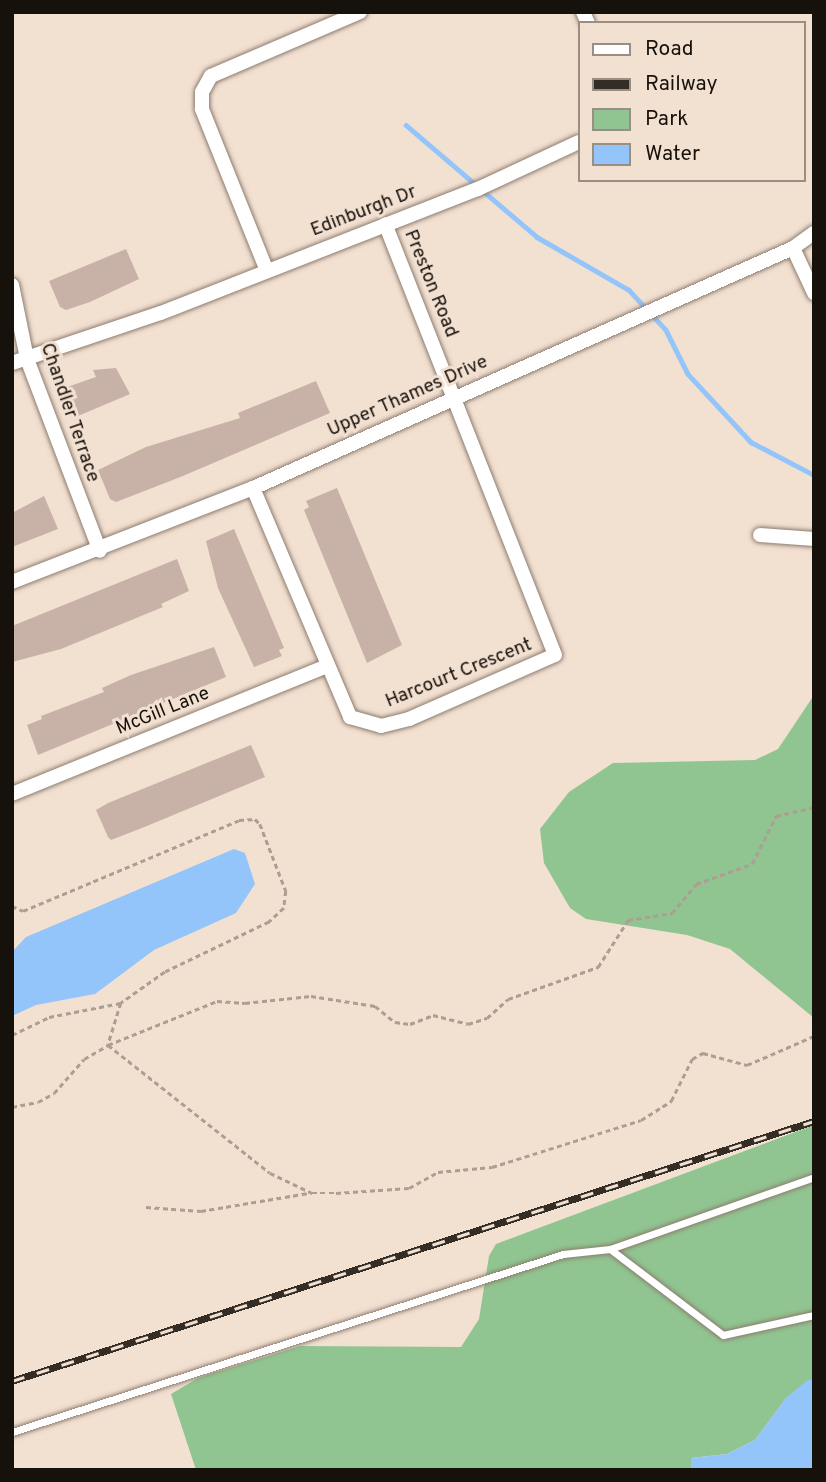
<!DOCTYPE html>
<style>
body{margin:0}
#map{position:relative;width:826px;height:1482px;overflow:hidden;background:#f2e0d1;font-family:Overpass,sans-serif}
div>[style]{position:absolute}
.green>*{inset:0;background:#90c591}
.water>*{inset:0;background:#94c5fa}
.stream>*{height:4.5px;margin:-2.25px;padding:0 2.25px;transform-origin:2.25px;border-radius:2.25px;background:#94c5fa}
.building>*{inset:0;background:#c8b2a8}
.path>*{height:2.5px;margin-top:-1.25px;transform-origin:0;background:repeating-linear-gradient(90deg,#ac9e92 0 5px,transparent 0 8.5px)}
.roads{filter:drop-shadow(0 0 2px #8d7d6f) drop-shadow(0 0 2px #8d7d6f)}
.lane>*{height:7px;margin:-3.5px;padding:0 3.5px;transform-origin:3.5px;border-radius:3.5px;background:#fff}
.street>*{height:14px;margin:-7px;padding:0 7px;transform-origin:7px;border-radius:7px;background:#fff}
.rail>*{height:7px;margin-top:-3.5px;transform-origin:0;background:repeating-linear-gradient(90deg,#f2e0d1 0 13px,#342d26 0 26px);box-sizing:border-box;border-block:2px solid #342d26}
span{translate:-50% -50%;white-space:nowrap;text-align:center;line-height:1.15;-webkit-text-stroke:6px #f2e0d1;paint-order:stroke}
.street-label{font-size:19px;color:#17110c}
.frame{position:absolute;inset:0;border:14px solid #17110c;pointer-events:none}
.legend{position:absolute;left:578px;top:21px;width:228px;height:161px;box-sizing:border-box;background:#f2e0d1;border:2px solid #9a8d82;margin:0;padding:9px 12px;list-style:none;font-size:21px;color:#17110c}
.legend li{display:flex;align-items:center;gap:14px;height:35px}
.legend b{width:35px;border:2px solid #9a8d82}
</style>
<div id="map">
<div class="green">
<i style="clip-path:polygon(814px 695px,814px 1018px,730px 949px,687px 935px,586px 919px,570px 908px,544px 863px,540px 829px,569px 792px,613px 763px,755px 760px,778px 749px)"></i>
<i style="clip-path:polygon(814px 1125px,814px 1380px,786px 1398px,755px 1440px,727px 1454px,691px 1458px,691px 1470px,196px 1470px,171px 1394px,198px 1378px,300px 1346px,461px 1347px,479px 1319px,489px 1256px,496px 1244px)"></i>
</div>
<div class="water">
<i style="clip-path:polygon(234px 849px,245px 853px,255px 884px,236px 913px,154px 950px,95px 994px,36px 1005px,12px 1016px,12px 952px,26px 937px)"></i>
<i style="clip-path:polygon(808px 1380px,814px 1380px,814px 1470px,691px 1470px,691px 1458px,727px 1454px,755px 1440px,786px 1398px)"></i>
</div>
<div class="stream">
<i style="left:406px;top:125px;width:172px;rotate:40.5deg"></i>
<i style="left:537px;top:237px;width:106px;rotate:29.9deg"></i>
<i style="left:629px;top:290px;width:54px;rotate:47.2deg"></i>
<i style="left:666px;top:330px;width:49px;rotate:63.4deg"></i>
<i style="left:688px;top:374px;width:93px;rotate:47.2deg"></i>
<i style="left:751px;top:442px;width:71px;rotate:27.6deg"></i>
</div>
<div class="building">
<i style="clip-path:polygon(126px 249px,139px 279px,90px 302px,66px 310px,60px 307px,49px 281px)"></i>
<i style="clip-path:polygon(116px 368px,130px 394px,78px 416px,67px 387px,96px 377px,93px 370px)"></i>
<i style="clip-path:polygon(316px 381px,330px 413px,178px 478px,116px 502px,110px 499px,98px 470px,146px 447px,240px 418px,238px 413px)"></i>
<i style="clip-path:polygon(337px 488px,402px 645px,367px 663px,304px 510px,309px 507px,306px 501px)"></i>
<i style="clip-path:polygon(44px 496px,58px 529px,12px 547px,12px 513px)"></i>
<i style="clip-path:polygon(234px 529px,284px 648px,279px 650px,282px 656px,254px 667px,218px 588px,206px 541px)"></i>
<i style="clip-path:polygon(177px 559px,189px 591px,161px 604px,163px 607px,61px 649px,12px 662px,12px 626px)"></i>
<i style="clip-path:polygon(214px 647px,226px 677px,38px 755px,27px 725px,42px 719px,41px 716px,104px 692px,102px 688px,131px 675px)"></i>
<i style="clip-path:polygon(251px 745px,265px 777px,142px 828px,111px 840px,108px 837px,96px 810px,108px 803px)"></i>
</div>
<div class="path">
<i style="left:12px;top:906px;width:12px;rotate:24deg"></i>
<i style="left:23px;top:911px;width:234px;rotate:-22.8deg"></i>
<i style="left:239px;top:820px;width:16px;rotate:-4deg"></i>
<i style="left:255px;top:819px;width:7px;rotate:45deg"></i>
<i style="left:260px;top:824px;width:72px;rotate:68.8deg"></i>
<i style="left:286px;top:891px;width:17px;rotate:97deg"></i>
<i style="left:284px;top:908px;width:21px;rotate:137deg"></i>
<i style="left:269px;top:922px;width:115px;rotate:154.3deg"></i>
<i style="left:165px;top:972px;width:54px;rotate:144.8deg"></i>
<i style="left:121px;top:1003px;width:44px;rotate:107.2deg"></i>
<i style="left:12px;top:1035px;width:41px;rotate:-25.9deg"></i>
<i style="left:49px;top:1017px;width:73px;rotate:-11deg"></i>
<i style="left:108px;top:1045px;width:206px;rotate:38.3deg"></i>
<i style="left:270px;top:1173px;width:47px;rotate:25.5deg"></i>
<i style="left:312px;top:1193px;width:24px"></i>
<i style="left:336px;top:1193px;width:73px;rotate:-3.9deg"></i>
<i style="left:409px;top:1188px;width:33px;rotate:-29deg"></i>
<i style="left:438px;top:1172px;width:54px;rotate:-5.3deg"></i>
<i style="left:492px;top:1167px;width:156px;rotate:-17.5deg"></i>
<i style="left:641px;top:1120px;width:36px;rotate:-32deg"></i>
<i style="left:671px;top:1101px;width:47px;rotate:-63.4deg"></i>
<i style="left:692px;top:1059px;width:13px;rotate:-29deg"></i>
<i style="left:703px;top:1053px;width:46px;rotate:15.3deg"></i>
<i style="left:747px;top:1065px;width:73px;rotate:-23.4deg"></i>
<i style="left:12px;top:1107px;width:26px;rotate:-11deg"></i>
<i style="left:38px;top:1102px;width:18px;rotate:-29deg"></i>
<i style="left:54px;top:1093px;width:45px;rotate:-48.6deg"></i>
<i style="left:84px;top:1059px;width:28px;rotate:-30deg"></i>
<i style="left:108px;top:1045px;width:118px;rotate:-22deg"></i>
<i style="left:217px;top:1001px;width:28px;rotate:4deg"></i>
<i style="left:245px;top:1003px;width:66px;rotate:-6.1deg"></i>
<i style="left:311px;top:996px;width:65px;rotate:8.9deg"></i>
<i style="left:375px;top:1006px;width:26px;rotate:39deg"></i>
<i style="left:395px;top:1022px;width:15px;rotate:8deg"></i>
<i style="left:410px;top:1024px;width:25px;rotate:-21deg"></i>
<i style="left:433px;top:1015px;width:36px;rotate:14deg"></i>
<i style="left:468px;top:1024px;width:20px;rotate:-18deg"></i>
<i style="left:487px;top:1018px;width:28px;rotate:-42deg"></i>
<i style="left:508px;top:999px;width:96px;rotate:-19.6deg"></i>
<i style="left:598px;top:967px;width:56px;rotate:-57.4deg"></i>
<i style="left:628px;top:920px;width:45px;rotate:-9deg"></i>
<i style="left:672px;top:913px;width:38px;rotate:-50deg"></i>
<i style="left:696px;top:884px;width:59px;rotate:-19.7deg"></i>
<i style="left:752px;top:864px;width:54px;rotate:-63.4deg"></i>
<i style="left:776px;top:816px;width:39px;rotate:-13deg"></i>
<i style="left:146px;top:1207px;width:55px;rotate:4.2deg"></i>
<i style="left:201px;top:1211px;width:109px;rotate:-9.5deg"></i>
</div>
<div class="roads">
<div class="lane">
<i style="left:610px;top:1249px;width:142px;rotate:37.3deg"></i>
<i style="left:723px;top:1335px;width:93px;rotate:-12.4deg"></i>
<i style="left:12px;top:1432px;width:579px;rotate:-17.9deg"></i>
<i style="left:563px;top:1254px;width:47px;rotate:-6.1deg"></i>
<i style="left:610px;top:1249px;width:216px;rotate:-19.4deg"></i>
</div>
<div class="street">
<i style="left:583px;top:12px;width:12px;rotate:66deg"></i>
<i style="left:793px;top:248px;width:50px;rotate:65deg"></i>
<i style="left:267px;top:271px;width:175px;rotate:-111.9deg"></i>
<i style="left:202px;top:109px;width:17px;rotate:-90deg"></i>
<i style="left:202px;top:92px;width:18px;rotate:-61deg"></i>
<i style="left:211px;top:76px;width:162px;rotate:-23.2deg"></i>
<i style="left:12px;top:285px;width:76px;rotate:78.5deg"></i>
<i style="left:27px;top:359px;width:205px;rotate:69.2deg"></i>
<i style="left:12px;top:363px;width:157px;rotate:-18.6deg"></i>
<i style="left:161px;top:313px;width:340px;rotate:-21.4deg"></i>
<i style="left:478px;top:189px;width:111px;rotate:-25deg"></i>
<i style="left:253px;top:488px;width:249px;rotate:67deg"></i>
<i style="left:350px;top:717px;width:32px;rotate:16deg"></i>
<i style="left:381px;top:726px;width:29px;rotate:-14deg"></i>
<i style="left:409px;top:719px;width:159px;rotate:-23.7deg"></i>
<i style="left:555px;top:655px;width:463px;rotate:-111.5deg"></i>
<i style="left:760px;top:535px;width:54px;rotate:4.2deg"></i>
<i style="left:12px;top:582px;width:259px;rotate:-21.3deg"></i>
<i style="left:253px;top:488px;width:591px;rotate:-23.96deg"></i>
<i style="left:793px;top:248px;width:26px;rotate:-36deg"></i>
<i style="left:12px;top:794px;width:341px;rotate:-22.1deg"></i>
</div>
</div>
<div class="rail">
<i style="left:12px;top:1381px;width:843px;rotate:-17.96deg"></i>
</div>
<div class="street-label">
<span style="left:364px;top:212px;rotate:-21deg">Edinburgh Dr</span>
<span style="left:430px;top:284px;rotate:68deg">Preston Road</span>
<span style="left:408px;top:397px;rotate:-24deg">Upper Thames Drive</span>
<span style="left:69px;top:413px;rotate:71deg">Chandler Terrace</span>
<span style="left:459px;top:674px;rotate:-22deg">Harcourt Crescent</span>
<span style="left:163px;top:712px;rotate:-22deg">McGill Lane</span>
</div>
<div class="frame"></div>
<ul class="legend">
<li><b style="height:9px;background:#fff"></b>Road</li>
<li><b style="height:9px;background:#342d26"></b>Railway</li>
<li><b style="height:19px;background:#90c591"></b>Park</li>
<li><b style="height:19px;background:#94c5fa"></b>Water</li>
</ul>
</div>
